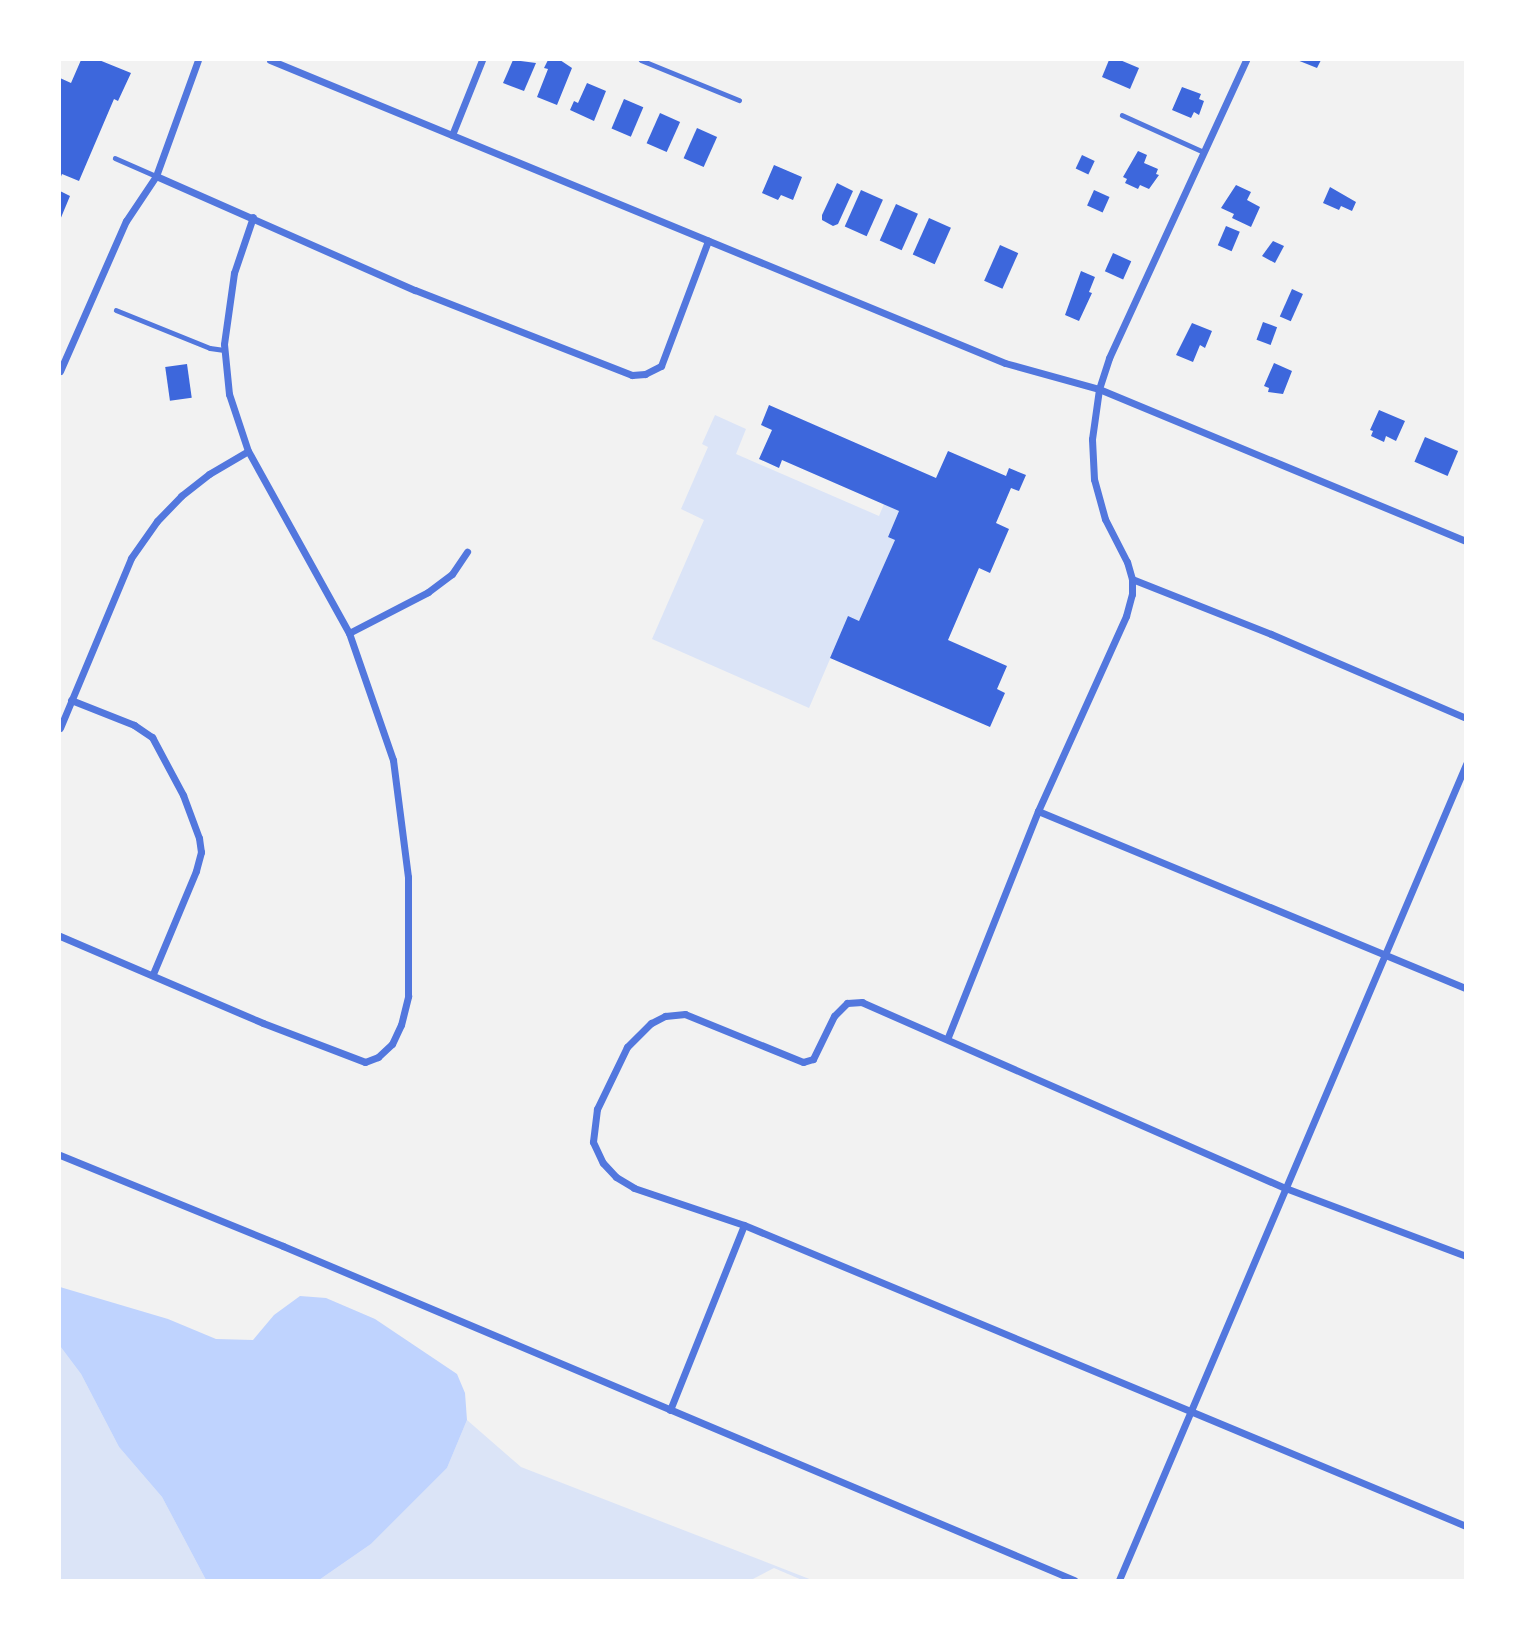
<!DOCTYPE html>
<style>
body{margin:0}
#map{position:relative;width:1525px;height:1640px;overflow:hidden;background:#f2f2f2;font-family:Arial,sans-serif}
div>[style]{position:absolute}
.green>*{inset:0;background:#dbe4f7}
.water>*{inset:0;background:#bfd3fe}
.building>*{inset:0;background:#3d67dc;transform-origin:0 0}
.service>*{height:4.5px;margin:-2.25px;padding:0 2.25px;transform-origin:2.25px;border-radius:2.25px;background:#5277de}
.minor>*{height:7px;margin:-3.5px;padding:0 3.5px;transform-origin:3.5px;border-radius:3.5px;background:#5277de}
span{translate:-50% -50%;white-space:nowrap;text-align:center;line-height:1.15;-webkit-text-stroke:5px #fff;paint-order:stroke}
.frame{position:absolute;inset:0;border:61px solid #fff;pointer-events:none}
</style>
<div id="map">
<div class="green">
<i style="clip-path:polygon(715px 415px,746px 429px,736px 454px,879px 516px,884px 504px,899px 511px,888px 537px,895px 540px,859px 621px,848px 617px,809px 708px,652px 639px,704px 520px,681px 509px,708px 447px,702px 444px)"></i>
<i style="clip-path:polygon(60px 1346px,81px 1374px,119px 1447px,162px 1497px,206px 1580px,60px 1580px)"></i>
<i style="clip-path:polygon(467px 1420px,521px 1467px,812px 1580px,802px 1580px,774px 1568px,751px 1580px,319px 1580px,371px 1544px,447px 1468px)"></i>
</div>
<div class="water">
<i style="clip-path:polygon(60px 1287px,168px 1319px,216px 1339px,253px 1340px,274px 1315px,300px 1296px,326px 1298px,375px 1319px,457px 1374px,465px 1393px,467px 1420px,447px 1468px,371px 1544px,319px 1580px,206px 1580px,162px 1497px,119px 1447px,81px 1374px,60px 1346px)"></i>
</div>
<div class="building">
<i style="clip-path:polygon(81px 60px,99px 60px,131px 73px,118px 101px,114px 99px,79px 181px,62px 174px,60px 179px,60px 78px,71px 83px)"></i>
<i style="clip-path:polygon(513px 60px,536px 63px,524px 91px,503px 83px)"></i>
<i style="clip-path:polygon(548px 60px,560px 60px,572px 68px,557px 105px,537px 97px,548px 69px,544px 68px)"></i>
<i style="clip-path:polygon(1109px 60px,1120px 60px,1139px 68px,1130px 89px,1102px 77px)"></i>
<i style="clip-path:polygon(1297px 60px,1321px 60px,1317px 68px)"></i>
<i style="clip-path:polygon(587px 83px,606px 91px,594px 121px,570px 110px,574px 101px,578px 103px)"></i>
<i style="clip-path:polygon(1182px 87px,1201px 94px,1199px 99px,1204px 101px,1199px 115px,1194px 112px,1191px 118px,1172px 110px)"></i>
<i style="left:624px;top:99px;width:21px;height:32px;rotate:23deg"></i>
<i style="left:660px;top:113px;width:22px;height:33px;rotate:24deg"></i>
<i style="left:697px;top:128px;width:22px;height:33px;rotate:24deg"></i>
<i style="clip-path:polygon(1138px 151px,1147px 155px,1144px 163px,1158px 169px,1156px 174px,1159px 175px,1149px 189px,1140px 185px,1138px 189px,1125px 183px,1127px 179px,1123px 177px)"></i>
<i style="left:1082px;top:155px;width:14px;height:15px;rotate:25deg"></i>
<i style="clip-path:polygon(774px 165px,802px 177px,793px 200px,781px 195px,778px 200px,762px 193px)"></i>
<i style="clip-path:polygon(837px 183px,853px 191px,838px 224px,833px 226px,822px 220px,822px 215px)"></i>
<i style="clip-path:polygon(1236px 185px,1251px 192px,1247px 200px,1260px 207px,1251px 227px,1232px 218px,1234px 214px,1221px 208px)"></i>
<i style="clip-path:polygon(1330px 187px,1356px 202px,1352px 211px,1341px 206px,1339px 210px,1323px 203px)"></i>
<i style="left:861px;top:190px;width:24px;height:40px;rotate:24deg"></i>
<i style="left:1094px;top:190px;width:17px;height:17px;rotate:24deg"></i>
<i style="clip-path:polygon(60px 191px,70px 196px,60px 220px)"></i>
<i style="left:896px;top:204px;width:24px;height:40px;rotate:24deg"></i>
<i style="left:929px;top:218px;width:24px;height:40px;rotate:24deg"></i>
<i style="left:1226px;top:226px;width:15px;height:21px;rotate:23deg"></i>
<i style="clip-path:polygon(1273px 241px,1284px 246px,1275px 263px,1262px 256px)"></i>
<i style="left:1000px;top:245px;width:20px;height:39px;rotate:24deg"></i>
<i style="left:1113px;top:253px;width:20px;height:20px;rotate:24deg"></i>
<i style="clip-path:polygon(1081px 271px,1095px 277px,1089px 292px,1092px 293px,1079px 321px,1065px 315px)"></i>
<i style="left:1292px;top:289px;width:12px;height:30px;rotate:24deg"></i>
<i style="left:1263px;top:322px;width:15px;height:19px;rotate:20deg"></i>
<i style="clip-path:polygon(1192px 323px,1212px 331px,1205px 348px,1200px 345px,1193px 362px,1176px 355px)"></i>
<i style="clip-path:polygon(1274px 363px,1292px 371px,1283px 394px,1268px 392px,1269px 388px,1264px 386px)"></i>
<i style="left:187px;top:364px;width:34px;height:22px;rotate:82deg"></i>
<i style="clip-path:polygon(769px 405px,936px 478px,948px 451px,1006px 476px,1009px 468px,1026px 475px,1019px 491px,1011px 488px,996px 523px,1009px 529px,990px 573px,979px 568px,948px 640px,1007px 666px,997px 689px,1005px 693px,990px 727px,830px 658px,848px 616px,859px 621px,895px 540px,888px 537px,899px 511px,782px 460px,779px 468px,759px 459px,772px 430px,761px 425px)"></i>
<i style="clip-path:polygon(1379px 410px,1405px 421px,1396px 441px,1386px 436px,1384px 442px,1371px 436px,1373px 431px,1370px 430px)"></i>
<i style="left:1425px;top:437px;width:36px;height:27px;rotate:23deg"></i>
</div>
<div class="service">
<i style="left:641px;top:60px;width:106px;rotate:22.2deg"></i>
<i style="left:1122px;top:115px;width:90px;rotate:24.3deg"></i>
<i style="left:115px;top:158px;width:45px;rotate:23.7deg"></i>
<i style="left:116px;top:310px;width:101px;rotate:22deg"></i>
<i style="left:210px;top:348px;width:14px;rotate:8deg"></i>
</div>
<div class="minor">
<i style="left:270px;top:60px;width:795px;rotate:22.4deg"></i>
<i style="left:1005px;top:363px;width:98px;rotate:15.5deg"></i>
<i style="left:1099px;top:389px;width:397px;rotate:22.5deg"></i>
<i style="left:452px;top:135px;width:81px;rotate:-68.2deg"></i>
<i style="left:156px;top:176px;width:283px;rotate:23.8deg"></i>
<i style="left:415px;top:290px;width:233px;rotate:21.4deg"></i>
<i style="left:632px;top:375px;width:13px;rotate:-4deg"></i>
<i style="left:645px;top:374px;width:18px;rotate:-27deg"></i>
<i style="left:661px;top:366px;width:134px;rotate:-69.4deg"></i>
<i style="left:60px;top:371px;width:164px;rotate:-66.3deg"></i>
<i style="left:126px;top:221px;width:54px;rotate:-56.3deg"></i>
<i style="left:156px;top:176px;width:123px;rotate:-70.1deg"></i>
<i style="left:1132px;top:579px;width:149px;rotate:21.6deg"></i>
<i style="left:1271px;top:634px;width:212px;rotate:23.3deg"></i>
<i style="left:349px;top:633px;width:89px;rotate:-27.4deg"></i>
<i style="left:428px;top:592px;width:30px;rotate:-37deg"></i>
<i style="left:452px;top:574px;width:27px;rotate:-56deg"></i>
<i style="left:71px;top:700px;width:68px;rotate:21.6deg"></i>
<i style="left:134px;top:725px;width:22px;rotate:34deg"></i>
<i style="left:152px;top:737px;width:66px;rotate:61.9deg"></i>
<i style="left:183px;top:795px;width:46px;rotate:69.6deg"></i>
<i style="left:199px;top:838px;width:14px;rotate:82deg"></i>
<i style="left:201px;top:852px;width:20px;rotate:105deg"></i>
<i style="left:196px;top:871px;width:112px;rotate:112.7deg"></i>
<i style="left:60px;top:728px;width:184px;rotate:-67.3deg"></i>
<i style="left:131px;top:558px;width:45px;rotate:-54.9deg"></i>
<i style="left:157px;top:521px;width:35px;rotate:-46deg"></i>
<i style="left:181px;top:496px;width:36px;rotate:-38deg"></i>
<i style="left:209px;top:474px;width:45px;rotate:-30.5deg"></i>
<i style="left:1038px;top:811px;width:463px;rotate:22.5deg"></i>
<i style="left:60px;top:936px;width:221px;rotate:23.2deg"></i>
<i style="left:263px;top:1023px;width:109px;rotate:20.9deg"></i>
<i style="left:365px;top:1062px;width:14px;rotate:-21deg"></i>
<i style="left:378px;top:1057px;width:19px;rotate:-43deg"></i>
<i style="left:392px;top:1044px;width:21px;rotate:-65deg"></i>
<i style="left:401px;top:1025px;width:30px;rotate:-76deg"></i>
<i style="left:408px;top:996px;width:119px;rotate:-90deg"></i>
<i style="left:408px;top:877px;width:118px;rotate:-97.3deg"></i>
<i style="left:393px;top:760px;width:134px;rotate:-109.1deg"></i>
<i style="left:349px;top:633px;width:208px;rotate:-119deg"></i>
<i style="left:248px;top:451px;width:60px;rotate:-108.4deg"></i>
<i style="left:229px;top:394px;width:50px;rotate:-95.7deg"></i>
<i style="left:224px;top:344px;width:72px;rotate:-82deg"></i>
<i style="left:234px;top:273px;width:59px;rotate:-71.3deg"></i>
<i style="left:948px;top:1037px;width:243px;rotate:-68.3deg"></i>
<i style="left:1038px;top:811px;width:214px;rotate:-65.7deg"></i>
<i style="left:1126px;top:616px;width:23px;rotate:-75deg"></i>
<i style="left:1132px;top:594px;width:15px;rotate:-90deg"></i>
<i style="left:1132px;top:579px;width:18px;rotate:-106deg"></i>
<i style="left:1127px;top:562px;width:48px;rotate:-117.1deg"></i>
<i style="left:1105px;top:519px;width:41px;rotate:-105.4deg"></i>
<i style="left:1094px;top:479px;width:40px;rotate:-92.9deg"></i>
<i style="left:1092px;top:439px;width:50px;rotate:-82deg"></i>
<i style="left:1099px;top:389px;width:33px;rotate:-72deg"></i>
<i style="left:1109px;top:358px;width:328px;rotate:-65.3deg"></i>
<i style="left:60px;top:1155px;width:241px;rotate:22.2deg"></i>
<i style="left:283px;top:1246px;width:859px;rotate:22.89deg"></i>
<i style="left:1466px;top:1256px;width:193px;rotate:-159.4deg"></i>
<i style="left:1285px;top:1188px;width:462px;rotate:-156.3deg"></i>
<i style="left:862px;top:1002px;width:15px;rotate:176deg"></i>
<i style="left:847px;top:1003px;width:18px;rotate:135deg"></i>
<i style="left:834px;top:1016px;width:48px;rotate:116deg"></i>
<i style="left:813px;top:1059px;width:10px;rotate:163deg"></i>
<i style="left:803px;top:1062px;width:127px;rotate:-157.9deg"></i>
<i style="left:685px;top:1014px;width:20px;rotate:174deg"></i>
<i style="left:665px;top:1016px;width:16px;rotate:153deg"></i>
<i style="left:651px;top:1023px;width:34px;rotate:135deg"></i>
<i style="left:627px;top:1047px;width:69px;rotate:115.8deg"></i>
<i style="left:597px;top:1109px;width:33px;rotate:97deg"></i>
<i style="left:593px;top:1142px;width:23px;rotate:65deg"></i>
<i style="left:603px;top:1163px;width:19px;rotate:47deg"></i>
<i style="left:616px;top:1177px;width:21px;rotate:31deg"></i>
<i style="left:634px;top:1188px;width:116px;rotate:18.6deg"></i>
<i style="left:744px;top:1225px;width:782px;rotate:22.63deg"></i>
<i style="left:670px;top:1410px;width:199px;rotate:-68.2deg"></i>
<i style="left:1119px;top:1580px;width:887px;rotate:-66.96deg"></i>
</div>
<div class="frame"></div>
</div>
